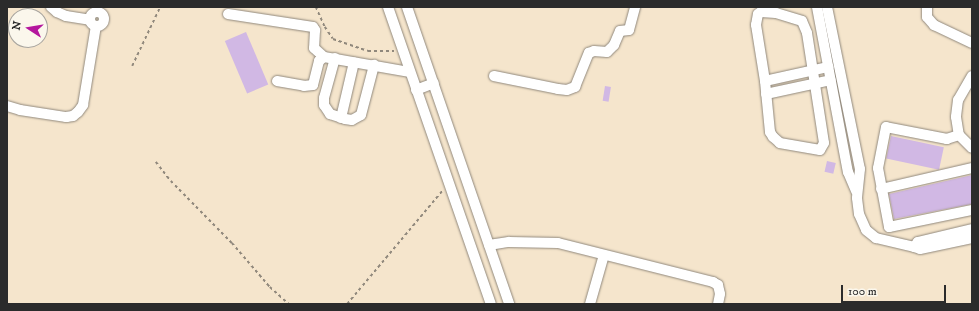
<!DOCTYPE html>
<style>
body{margin:0}
#map{position:relative;width:979px;height:311px;overflow:hidden;background:#f5e5cc;font-family:"IM FELL DW Pica",serif}
div>[style]{position:absolute}
.building>*{inset:0;background:#d1b8e4;transform-origin:0 0}
.path>*{height:1.5px;margin-top:-0.75px;transform-origin:0;background:repeating-linear-gradient(90deg,#90887c 0 3px,transparent 0 6px)}
.roads{filter:drop-shadow(0 0 1px #90887c) drop-shadow(0 0 1px #90887c)}
.minor>*{height:10px;margin:-5px;padding:0 5px;transform-origin:5px;border-radius:5px;background:#fff}
.minor>.ring{margin:-5px;padding:0;box-sizing:content-box;background:none;border:10px solid #fff;border-radius:50%}
span{translate:-50% -50%;white-space:nowrap;text-align:center;line-height:1.15;-webkit-text-stroke:3px #fbf7ec;paint-order:stroke}
.frame{position:absolute;inset:0;border:8px solid #2b2b2b;pointer-events:none}
.north{position:absolute;left:8px;top:8px;width:40px;height:40px;box-sizing:border-box;background:#fbf7ec;border:1px solid #a8a59f;border-radius:50%;rotate:282deg;font-size:11px;font-weight:700;line-height:16px;text-align:center;color:#2b2b2b}
.north::after{content:'';display:block;margin:auto;width:14px;height:18px;background:#b5179e;clip-path:polygon(50% 0,100% 100%,50% 72%,0 100%)}
.scale{position:absolute;left:841px;top:285px;width:105px;height:18px;box-sizing:border-box;border:2px solid #2b2b2b;border-top:0;padding-left:5px;font-size:12px;line-height:14px;white-space:nowrap;color:#2b2b2b;-webkit-text-stroke:3px #fbf7ec;paint-order:stroke}
</style>
<div id="map">
<div class="building">
<i style="left:246px;top:32px;width:57px;height:23px;rotate:67deg"></i>
<i style="left:605px;top:86px;width:6px;height:15px;rotate:9deg"></i>
<i style="left:891px;top:136px;width:54px;height:23px;rotate:12deg"></i>
<i style="left:827px;top:161px;width:9px;height:11px;rotate:13deg"></i>
<i style="clip-path:polygon(972px 175px,972px 204px,894px 219px,889px 194px)"></i>
</div>
<div class="path">
<i style="left:316px;top:7px;width:22px;rotate:66deg"></i>
<i style="left:325px;top:27px;width:14px;rotate:56deg"></i>
<i style="left:333px;top:39px;width:37px;rotate:19deg"></i>
<i style="left:368px;top:51px;width:26px"></i>
<i style="left:132px;top:66px;width:65px;rotate:-64.6deg"></i>
<i style="left:156px;top:162px;width:24px;rotate:52deg"></i>
<i style="left:171px;top:181px;width:87px;rotate:45.5deg"></i>
<i style="left:232px;top:243px;width:58px;rotate:49.2deg"></i>
<i style="left:270px;top:287px;width:25px;rotate:42deg"></i>
<i style="left:347px;top:304px;width:148px;rotate:-49.9deg"></i>
</div>
<div class="roads">
<div class="minor">
<i style="left:51px;top:7px;width:8px;rotate:40deg"></i>
<i style="left:57px;top:12px;width:10px;rotate:24deg"></i>
<i style="left:66px;top:16px;width:24px;rotate:9deg"></i>
<i style="left:388px;top:7px;width:314px;rotate:70.9deg"></i>
<i style="left:407px;top:7px;width:314px;rotate:71deg"></i>
<i style="left:817px;top:7px;width:168px;rotate:79.4deg"></i>
<i style="left:848px;top:172px;width:21px;rotate:67deg"></i>
<i style="left:827px;top:7px;width:165px;rotate:78.5deg"></i>
<i style="left:860px;top:169px;width:29px;rotate:96deg"></i>
<i style="left:857px;top:198px;width:16px;rotate:83deg"></i>
<i style="left:859px;top:214px;width:17px;rotate:66deg"></i>
<i style="left:866px;top:230px;width:13px;rotate:39deg"></i>
<i style="left:876px;top:238px;width:39px;rotate:13deg"></i>
<i style="left:927px;top:7px;width:10px;rotate:90deg"></i>
<i style="left:927px;top:17px;width:11px;rotate:49deg"></i>
<i style="left:934px;top:25px;width:42px;rotate:25.3deg"></i>
<i style="left:761px;top:12px;width:15px;rotate:4deg"></i>
<i style="left:776px;top:13px;width:27px;rotate:17deg"></i>
<i style="left:802px;top:21px;width:13px;rotate:67deg"></i>
<i style="left:807px;top:33px;width:111px;rotate:81.2deg"></i>
<i style="left:824px;top:143px;width:8px;rotate:120deg"></i>
<i style="left:820px;top:150px;width:41px;rotate:-170.1deg"></i>
<i style="left:780px;top:143px;width:9px;rotate:-139deg"></i>
<i style="left:773px;top:137px;width:6px;rotate:-121deg"></i>
<i style="left:770px;top:132px;width:51px;rotate:-95.6deg"></i>
<i style="left:765px;top:81px;width:57px;rotate:-99.1deg"></i>
<i style="left:756px;top:25px;width:11px;rotate:-80deg"></i>
<i style="left:758px;top:14px;width:4px;rotate:-34deg"></i>
<i class="ring" style="left:90px;top:12px;width:4px;height:4px"></i>
<i style="left:228px;top:14px;width:86px;rotate:8.7deg"></i>
<i style="left:313px;top:27px;width:4px;rotate:56deg"></i>
<i style="left:315px;top:30px;width:18px;rotate:93deg"></i>
<i style="left:314px;top:48px;width:13px;rotate:42deg"></i>
<i style="left:335px;top:58px;width:41px;rotate:105.4deg"></i>
<i style="left:324px;top:98px;width:7px;rotate:90deg"></i>
<i style="left:324px;top:105px;width:11px;rotate:56deg"></i>
<i style="left:330px;top:114px;width:16px;rotate:18deg"></i>
<i style="left:345px;top:119px;width:7px;rotate:8deg"></i>
<i style="left:352px;top:120px;width:10px;rotate:-29deg"></i>
<i style="left:361px;top:115px;width:52px;rotate:-75.4deg"></i>
<i style="left:494px;top:76px;width:65px;rotate:11.5deg"></i>
<i style="left:558px;top:89px;width:9px;rotate:6deg"></i>
<i style="left:567px;top:90px;width:9px;rotate:-21deg"></i>
<i style="left:575px;top:87px;width:37px;rotate:-68deg"></i>
<i style="left:589px;top:53px;width:5px;rotate:-22deg"></i>
<i style="left:594px;top:51px;width:13px;rotate:4deg"></i>
<i style="left:607px;top:52px;width:10px;rotate:-45deg"></i>
<i style="left:614px;top:45px;width:15px;rotate:-67deg"></i>
<i style="left:620px;top:31px;width:9px;rotate:-6deg"></i>
<i style="left:629px;top:30px;width:24px;rotate:-75deg"></i>
<i style="left:972px;top:76px;width:28px;rotate:120deg"></i>
<i style="left:958px;top:100px;width:17px;rotate:97deg"></i>
<i style="left:956px;top:117px;width:18px;rotate:81deg"></i>
<i style="left:959px;top:135px;width:13px;rotate:162deg"></i>
<i style="left:947px;top:139px;width:62px;rotate:-168.9deg"></i>
<i style="left:886px;top:127px;width:42px;rotate:101deg"></i>
<i style="left:878px;top:168px;width:60px;rotate:79.4deg"></i>
<i style="left:889px;top:227px;width:85px;rotate:-11.6deg"></i>
<i style="left:277px;top:81px;width:27px;rotate:10deg"></i>
<i style="left:304px;top:86px;width:9px;rotate:-6deg"></i>
<i style="left:313px;top:85px;width:25px;rotate:-76deg"></i>
<i style="left:319px;top:61px;width:6px;rotate:-39deg"></i>
<i style="left:324px;top:57px;width:86px;rotate:10deg"></i>
<i style="left:765px;top:81px;width:65px;rotate:-12.5deg"></i>
<i style="left:416px;top:90px;width:19px;rotate:-21deg"></i>
<i style="left:766px;top:94px;width:66px;rotate:-12.2deg"></i>
<i style="left:7px;top:106px;width:14px;rotate:17deg"></i>
<i style="left:20px;top:110px;width:47px;rotate:8.7deg"></i>
<i style="left:66px;top:117px;width:7px;rotate:-8deg"></i>
<i style="left:73px;top:116px;width:6px;rotate:-39deg"></i>
<i style="left:78px;top:112px;width:9px;rotate:-54deg"></i>
<i style="left:83px;top:105px;width:80px;rotate:-80.7deg"></i>
<i style="left:341px;top:118px;width:57px;rotate:-76.9deg"></i>
<i style="left:959px;top:135px;width:18px;rotate:45deg"></i>
<i style="left:881px;top:189px;width:93px;rotate:-13deg"></i>
<i style="left:972px;top:229px;width:56px;rotate:166.5deg"></i>
<i style="left:918px;top:242px;width:6px;rotate:129deg"></i>
<i style="left:914px;top:247px;width:6px;rotate:18deg"></i>
<i style="left:920px;top:249px;width:53px;rotate:-11.9deg"></i>
<i style="left:489px;top:245px;width:20px;rotate:-9deg"></i>
<i style="left:509px;top:242px;width:49px;rotate:1.2deg"></i>
<i style="left:558px;top:243px;width:160px;rotate:14.1deg"></i>
<i style="left:713px;top:282px;width:6px;rotate:31deg"></i>
<i style="left:718px;top:285px;width:9px;rotate:77deg"></i>
<i style="left:720px;top:294px;width:10px;rotate:101deg"></i>
<i style="left:590px;top:304px;width:51px;rotate:-74.1deg"></i>
</div>
</div>
<div class="frame"></div>
<div class="north">N</div>
<div class="scale">100 m</div>
</div>
